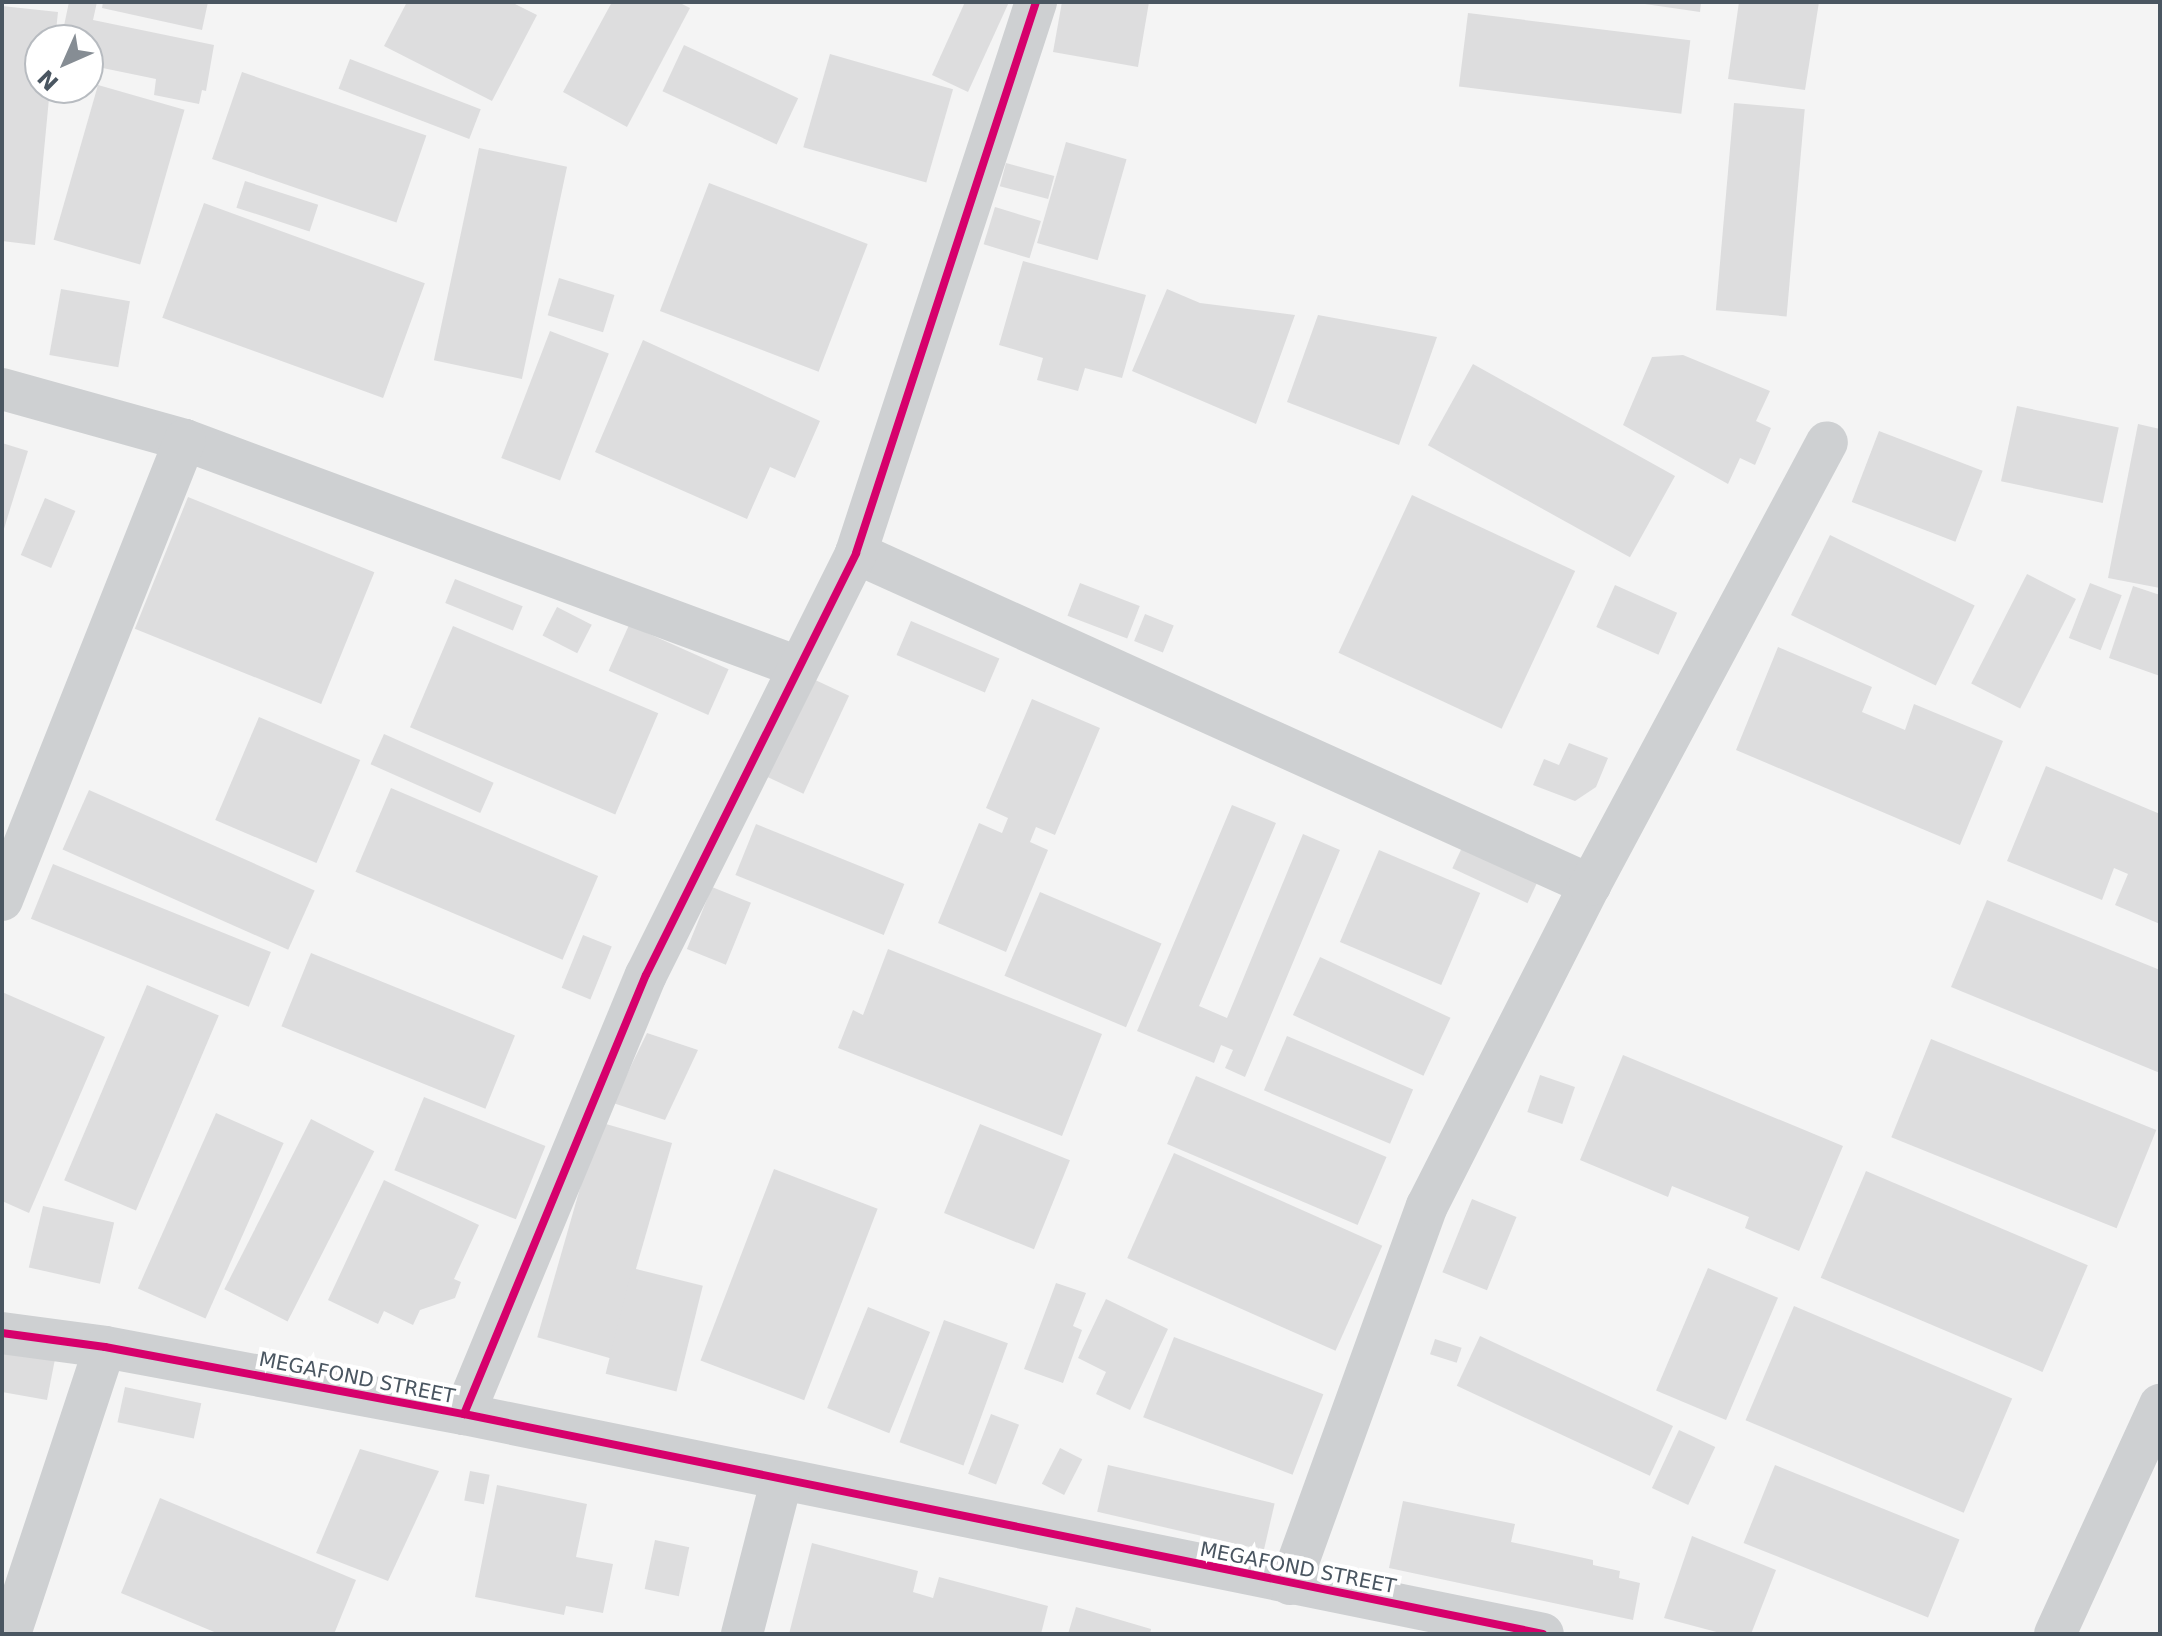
<!DOCTYPE html>
<style>
body{margin:0}
#map{position:relative;width:2162px;height:1636px;overflow:hidden;background:#f4f4f4;font-family:"DejaVu Sans",sans-serif}
div>[style]{position:absolute}
.building>*{inset:0;background:#ddddde;transform-origin:0 0}
.street>*{height:42px;margin:-21px;padding:0 21px;transform-origin:21px;border-radius:21px;background:#ced0d2}
.cycleway>*{height:8px;margin:-4px;padding:0 4px;transform-origin:4px;border-radius:4px;background:#d6006c}
span{translate:-50% -50%;white-space:nowrap;text-align:center;line-height:1.15;-webkit-text-stroke:8px #fff;paint-order:stroke}
.street-label{font-size:20px;color:#4a5661}
.frame{position:absolute;inset:0;border:4px solid #4a5661;pointer-events:none}
.north{position:absolute;left:24px;top:24px;width:80px;height:80px;box-sizing:border-box;background:#fff;border:2px solid #b7bbc0;border-radius:50%;rotate:225deg;font-size:22px;font-weight:700;line-height:32px;text-align:center;color:#4a5661}
.north::after{content:'';display:block;margin:auto;width:28px;height:36px;background:#868d94;clip-path:polygon(50% 0,100% 100%,50% 72%,0 100%)}
</style>
<div id="map">
<div class="building">
<i style="clip-path:polygon(69px 2px,97px 2px,93px 20px,214px 45px,206px 91px,202px 90px,199px 104px,154px 95px,156px 79px,88px 65px,88px 40px,61px 40px)"></i>
<i style="clip-path:polygon(103px 2px,208px 2px,202px 30px,102px 8px)"></i>
<i style="clip-path:polygon(407px 2px,511px 2px,537px 15px,492px 101px,384px 46px)"></i>
<i style="clip-path:polygon(612px 2px,678px 2px,690px 8px,627px 127px,563px 92px)"></i>
<i style="clip-path:polygon(965px 2px,1009px 2px,968px 92px,932px 75px)"></i>
<i style="clip-path:polygon(1062px 2px,1149px 2px,1138px 67px,1053px 52px)"></i>
<i style="clip-path:polygon(1631px 2px,1701px 2px,1700px 12px)"></i>
<i style="clip-path:polygon(1739px 2px,1819px 2px,1805px 90px,1728px 79px)"></i>
<i style="clip-path:polygon(2px 6px,58px 12px,55px 40px,40px 40px,40px 88px,50px 88px,35px 245px,2px 241px)"></i>
<i style="left:1468px;top:13px;width:224px;height:74px;rotate:7deg"></i>
<i style="left:684px;top:45px;width:126px;height:51px;rotate:25deg"></i>
<i style="left:830px;top:54px;width:128px;height:97px;rotate:16deg"></i>
<i style="left:350px;top:59px;width:140px;height:32px;rotate:21deg"></i>
<i style="left:242px;top:72px;width:195px;height:92px;rotate:19deg"></i>
<i style="left:98px;top:85px;width:90px;height:161px;rotate:16deg"></i>
<i style="left:1734px;top:103px;width:71px;height:208px;rotate:5deg"></i>
<i style="left:1066px;top:142px;width:63px;height:105px;rotate:16deg"></i>
<i style="left:479px;top:148px;width:90px;height:217px;rotate:12deg"></i>
<i style="left:1006px;top:163px;width:50px;height:24px;rotate:15deg"></i>
<i style="left:245px;top:181px;width:77px;height:28px;rotate:18deg"></i>
<i style="left:709px;top:183px;width:170px;height:137px;rotate:21deg"></i>
<i style="left:204px;top:203px;width:235px;height:122px;rotate:20deg"></i>
<i style="left:995px;top:207px;width:48px;height:39px;rotate:17deg"></i>
<i style="clip-path:polygon(1023px 261px,1146px 295px,1122px 378px,1085px 368px,1078px 391px,1037px 380px,1043px 358px,999px 345px)"></i>
<i style="left:559px;top:278px;width:58px;height:39px;rotate:17deg"></i>
<i style="left:61px;top:289px;width:70px;height:67px;rotate:10deg"></i>
<i style="clip-path:polygon(1167px 289px,1200px 303px,1295px 315px,1256px 424px,1132px 371px)"></i>
<i style="clip-path:polygon(1318px 315px,1437px 337px,1399px 445px,1287px 402px)"></i>
<i style="left:550px;top:331px;width:63px;height:136px;rotate:21deg"></i>
<i style="clip-path:polygon(643px 340px,820px 421px,795px 478px,770px 467px,747px 519px,595px 452px)"></i>
<i style="clip-path:polygon(1683px 355px,1770px 391px,1756px 421px,1771px 428px,1755px 465px,1740px 458px,1728px 484px,1623px 425px,1652px 357px)"></i>
<i style="left:1473px;top:364px;width:231px;height:93px;rotate:29deg"></i>
<i style="left:2017px;top:406px;width:104px;height:77px;rotate:12deg"></i>
<i style="clip-path:polygon(2138px 424px,2160px 429px,2160px 588px,2108px 578px)"></i>
<i style="left:1879px;top:431px;width:111px;height:76px;rotate:21deg"></i>
<i style="clip-path:polygon(2px 443px,28px 451px,3px 532px,2px 531px)"></i>
<i style="left:1412px;top:495px;width:180px;height:174px;rotate:25deg"></i>
<i style="left:188px;top:497px;width:201px;height:142px;rotate:22deg"></i>
<i style="left:45px;top:498px;width:33px;height:62px;rotate:23deg"></i>
<i style="left:1830px;top:535px;width:161px;height:89px;rotate:26deg"></i>
<i style="left:2027px;top:574px;width:55px;height:123px;rotate:27deg"></i>
<i style="left:455px;top:579px;width:73px;height:26px;rotate:22deg"></i>
<i style="left:1080px;top:583px;width:64px;height:35px;rotate:21deg"></i>
<i style="left:2090px;top:583px;width:34px;height:59px;rotate:21deg"></i>
<i style="left:1615px;top:585px;width:68px;height:46px;rotate:24deg"></i>
<i style="clip-path:polygon(2133px 586px,2160px 595px,2160px 676px,2109px 658px)"></i>
<i style="left:557px;top:607px;width:39px;height:32px;rotate:27deg"></i>
<i style="left:1145px;top:614px;width:31px;height:29px;rotate:22deg"></i>
<i style="left:911px;top:621px;width:96px;height:37px;rotate:23deg"></i>
<i style="left:629px;top:625px;width:109px;height:50px;rotate:24deg"></i>
<i style="left:453px;top:626px;width:223px;height:110px;rotate:23deg"></i>
<i style="clip-path:polygon(1778px 647px,1872px 687px,1862px 712px,1905px 730px,1914px 704px,2003px 741px,1960px 845px,1736px 750px)"></i>
<i style="left:811px;top:678px;width:42px;height:108px;rotate:25deg"></i>
<i style="clip-path:polygon(1032px 699px,1100px 728px,1055px 835px,1036px 827px,1030px 842px,1048px 850px,1006px 952px,938px 923px,979px 823px,1002px 833px,1008px 818px,986px 808px)"></i>
<i style="left:259px;top:717px;width:110px;height:112px;rotate:23deg"></i>
<i style="left:384px;top:734px;width:120px;height:33px;rotate:24deg"></i>
<i style="clip-path:polygon(1569px 743px,1608px 758px,1596px 787px,1575px 801px,1533px 785px,1544px 759px,1559px 765px)"></i>
<i style="clip-path:polygon(2046px 766px,2160px 814px,2160px 924px,2115px 905px,2128px 874px,2114px 868px,2102px 900px,2007px 861px)"></i>
<i style="left:391px;top:788px;width:225px;height:91px;rotate:23deg"></i>
<i style="left:89px;top:790px;width:247px;height:65px;rotate:24deg"></i>
<i style="clip-path:polygon(1232px 805px,1276px 823px,1199px 1006px,1227px 1018px,1303px 834px,1340px 850px,1245px 1077px,1225px 1068px,1233px 1050px,1221px 1045px,1214px 1063px,1137px 1031px)"></i>
<i style="left:756px;top:824px;width:160px;height:55px;rotate:22deg"></i>
<i style="left:1465px;top:841px;width:83px;height:30px;rotate:25deg"></i>
<i style="left:1379px;top:850px;width:110px;height:100px;rotate:23deg"></i>
<i style="left:53px;top:864px;width:235px;height:59px;rotate:22deg"></i>
<i style="left:712px;top:887px;width:42px;height:67px;rotate:22deg"></i>
<i style="left:1040px;top:892px;width:132px;height:91px;rotate:23deg"></i>
<i style="clip-path:polygon(1987px 900px,2160px 970px,2160px 1073px,1951px 987px)"></i>
<i style="left:583px;top:935px;width:31px;height:57px;rotate:22deg"></i>
<i style="clip-path:polygon(888px 949px,1102px 1034px,1062px 1136px,838px 1048px,853px 1010px,863px 1015px)"></i>
<i style="left:311px;top:953px;width:220px;height:79px;rotate:22deg"></i>
<i style="left:1320px;top:957px;width:144px;height:64px;rotate:25deg"></i>
<i style="left:147px;top:985px;width:78px;height:212px;rotate:23deg"></i>
<i style="clip-path:polygon(2px 992px,105px 1037px,29px 1213px,2px 1201px)"></i>
<i style="clip-path:polygon(647px 1033px,698px 1050px,665px 1120px,613px 1103px)"></i>
<i style="left:1287px;top:1036px;width:137px;height:59px;rotate:23deg"></i>
<i style="left:1931px;top:1039px;width:243px;height:106px;rotate:22deg"></i>
<i style="clip-path:polygon(1623px 1055px,1843px 1146px,1799px 1251px,1745px 1228px,1749px 1217px,1672px 1186px,1668px 1197px,1580px 1160px)"></i>
<i style="left:1540px;top:1075px;width:37px;height:39px;rotate:19deg"></i>
<i style="left:1196px;top:1076px;width:207px;height:74px;rotate:23deg"></i>
<i style="left:424px;top:1097px;width:131px;height:79px;rotate:22deg"></i>
<i style="left:216px;top:1113px;width:74px;height:192px;rotate:24deg"></i>
<i style="left:311px;top:1119px;width:71px;height:191px;rotate:27deg"></i>
<i style="left:599px;top:1122px;width:76px;height:224px;rotate:16deg"></i>
<i style="left:980px;top:1124px;width:97px;height:96px;rotate:22deg"></i>
<i style="left:1174px;top:1153px;width:228px;height:115px;rotate:24deg"></i>
<i style="left:774px;top:1169px;width:111px;height:205px;rotate:21deg"></i>
<i style="left:1866px;top:1171px;width:241px;height:116px;rotate:23deg"></i>
<i style="clip-path:polygon(384px 1180px,479px 1225px,454px 1279px,461px 1282px,455px 1298px,420px 1310px,413px 1325px,384px 1311px,378px 1324px,328px 1300px)"></i>
<i style="left:1472px;top:1199px;width:48px;height:79px;rotate:22deg"></i>
<i style="left:43px;top:1206px;width:73px;height:63px;rotate:13deg"></i>
<i style="left:632px;top:1268px;width:73px;height:109px;rotate:14deg"></i>
<i style="left:1708px;top:1268px;width:76px;height:133px;rotate:23deg"></i>
<i style="clip-path:polygon(1056px 1283px,1086px 1293px,1073px 1326px,1082px 1330px,1063px 1383px,1024px 1369px)"></i>
<i style="clip-path:polygon(1106px 1299px,1168px 1329px,1130px 1410px,1096px 1394px,1106px 1372px,1078px 1358px)"></i>
<i style="left:1794px;top:1306px;width:237px;height:124px;rotate:23deg"></i>
<i style="left:868px;top:1307px;width:67px;height:109px;rotate:22deg"></i>
<i style="left:944px;top:1320px;width:68px;height:130px;rotate:20deg"></i>
<i style="left:1480px;top:1336px;width:213px;height:55px;rotate:25deg"></i>
<i style="left:1174px;top:1337px;width:160px;height:86px;rotate:21deg"></i>
<i style="left:1435px;top:1339px;width:28px;height:16px;rotate:18deg"></i>
<i style="clip-path:polygon(2px 1349px,55px 1359px,47px 1400px,2px 1392px)"></i>
<i style="left:125px;top:1387px;width:78px;height:36px;rotate:12deg"></i>
<i style="left:991px;top:1414px;width:30px;height:64px;rotate:21deg"></i>
<i style="left:1679px;top:1430px;width:40px;height:64px;rotate:25deg"></i>
<i style="left:1060px;top:1448px;width:25px;height:40px;rotate:27deg"></i>
<i style="clip-path:polygon(360px 1449px,439px 1471px,388px 1581px,316px 1553px)"></i>
<i style="left:1108px;top:1465px;width:171px;height:48px;rotate:13deg"></i>
<i style="left:1775px;top:1465px;width:199px;height:84px;rotate:22deg"></i>
<i style="left:470px;top:1471px;width:20px;height:30px;rotate:11deg"></i>
<i style="clip-path:polygon(497px 1485px,587px 1504px,576px 1557px,613px 1564px,603px 1613px,566px 1606px,564px 1615px,475px 1597px)"></i>
<i style="clip-path:polygon(160px 1498px,356px 1580px,334px 1634px,219px 1634px,121px 1593px)"></i>
<i style="clip-path:polygon(1403px 1501px,1515px 1524px,1511px 1542px,1593px 1560px,1593px 1565px,1620px 1571px,1619px 1578px,1640px 1583px,1633px 1620px,1389px 1568px)"></i>
<i style="clip-path:polygon(1692px 1536px,1776px 1570px,1751px 1634px,1724px 1634px,1664px 1618px)"></i>
<i style="left:655px;top:1540px;width:35px;height:50px;rotate:12deg"></i>
<i style="clip-path:polygon(812px 1543px,918px 1571px,913px 1592px,933px 1598px,939px 1577px,1048px 1606px,1041px 1634px,789px 1634px)"></i>
<i style="clip-path:polygon(1076px 1607px,1151px 1629px,1150px 1634px,1068px 1634px)"></i>
</div>
<div class="street">
<i style="left:2px;top:389px;width:190px;rotate:15.6deg"></i>
<i style="left:185px;top:440px;width:654px;rotate:20.32deg"></i>
<i style="left:856px;top:553px;width:806px;rotate:24.34deg"></i>
<i style="left:2px;top:900px;width:495px;rotate:-68.3deg"></i>
<i style="left:2px;top:1333px;width:104px;rotate:7.7deg"></i>
<i style="left:105px;top:1347px;width:365px;rotate:10.6deg"></i>
<i style="left:464px;top:1414px;width:1101px;rotate:11.52deg"></i>
<i style="left:464px;top:1414px;width:475px;rotate:-67.5deg"></i>
<i style="left:646px;top:975px;width:471px;rotate:-63.5deg"></i>
<i style="left:856px;top:553px;width:580px;rotate:-71.91deg"></i>
<i style="left:1290px;top:1584px;width:402px;rotate:-70.1deg"></i>
<i style="left:1427px;top:1206px;width:360px;rotate:-63.1deg"></i>
<i style="left:1590px;top:885px;width:502px;rotate:-61.85deg"></i>
<i style="left:10px;top:1634px;width:302px;rotate:-71.7deg"></i>
<i style="left:742px;top:1634px;width:157px;rotate:-75.6deg"></i>
<i style="left:2055px;top:1634px;width:252px;rotate:-65.4deg"></i>
</div>
<div class="cycleway">
<i style="left:2px;top:1333px;width:104px;rotate:7.7deg"></i>
<i style="left:105px;top:1347px;width:365px;rotate:10.6deg"></i>
<i style="left:464px;top:1414px;width:1101px;rotate:11.52deg"></i>
<i style="left:464px;top:1414px;width:475px;rotate:-67.5deg"></i>
<i style="left:646px;top:975px;width:471px;rotate:-63.5deg"></i>
<i style="left:856px;top:553px;width:580px;rotate:-71.91deg"></i>
</div>
<div class="street-label">
<span style="left:357px;top:1378px;rotate:11deg">MEGAFOND STREET</span>
<span style="left:1298px;top:1568px;rotate:11deg">MEGAFOND STREET</span>
</div>
<div class="frame"></div>
<div class="north">N</div>
</div>
